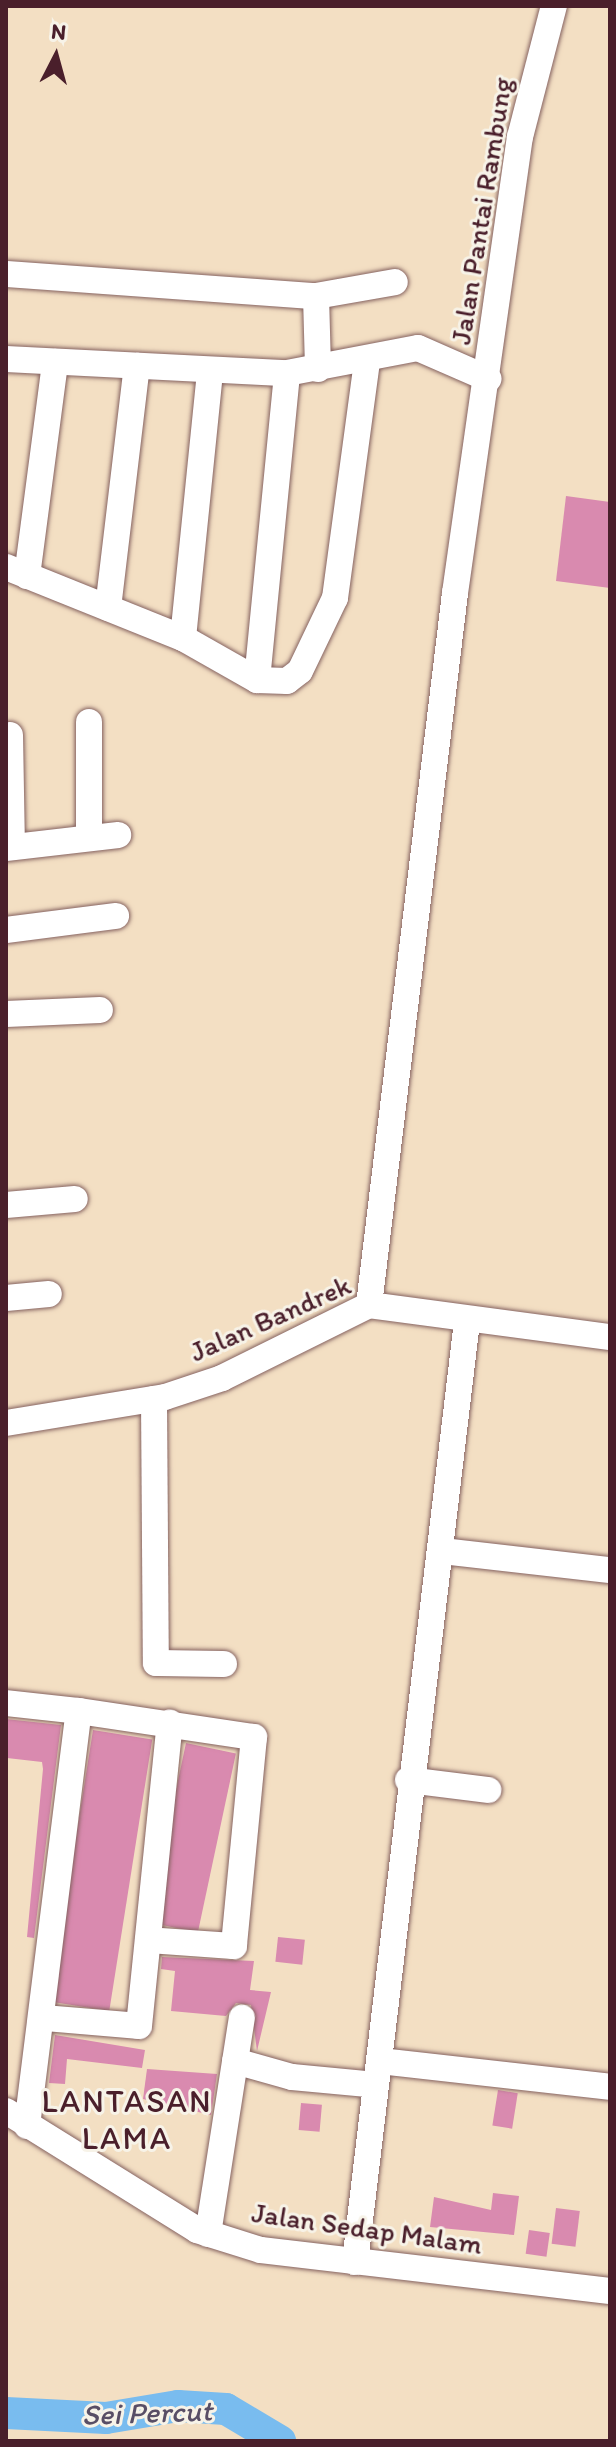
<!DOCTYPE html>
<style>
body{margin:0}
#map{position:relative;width:616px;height:2447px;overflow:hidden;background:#f3dfc3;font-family:Itim,sans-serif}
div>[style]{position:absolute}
.river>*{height:32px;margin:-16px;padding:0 16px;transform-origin:16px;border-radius:16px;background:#79bcef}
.building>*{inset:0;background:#d98aaf;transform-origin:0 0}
.roads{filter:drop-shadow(0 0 2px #856260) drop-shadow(0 0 2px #856260)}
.minor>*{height:26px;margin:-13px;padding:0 13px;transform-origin:13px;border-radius:13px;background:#fff}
span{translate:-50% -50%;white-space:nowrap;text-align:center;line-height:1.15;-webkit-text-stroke:6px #f7f3e8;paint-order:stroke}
.street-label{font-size:28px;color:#4a1f2b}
.water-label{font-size:30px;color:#584e66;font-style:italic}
.quarter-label{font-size:32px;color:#4a1f2b;letter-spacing:2px}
.frame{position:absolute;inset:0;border:8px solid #4a1f2b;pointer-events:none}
.north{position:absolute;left:16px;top:16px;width:80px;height:80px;-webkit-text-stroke:6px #f7f3e8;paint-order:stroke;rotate:6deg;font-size:22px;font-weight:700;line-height:32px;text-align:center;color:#4a1f2b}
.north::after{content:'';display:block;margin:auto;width:28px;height:36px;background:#4a1f2b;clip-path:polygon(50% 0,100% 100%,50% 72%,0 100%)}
</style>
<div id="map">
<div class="river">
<i style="left:6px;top:2413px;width:100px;rotate:2.9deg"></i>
<i style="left:106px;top:2418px;width:73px;rotate:-9.5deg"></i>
<i style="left:178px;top:2406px;width:48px;rotate:3.6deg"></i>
<i style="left:226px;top:2409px;width:63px;rotate:30.7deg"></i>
</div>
<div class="building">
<i style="clip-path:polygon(566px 496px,610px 502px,610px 588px,556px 581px)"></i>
<i style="clip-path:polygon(6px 1719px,61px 1725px,34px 1938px,27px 1937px,43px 1769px,42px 1762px,7px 1758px)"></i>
<i style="left:93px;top:1730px;width:60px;height:275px;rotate:9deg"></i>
<i style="left:186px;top:1743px;width:51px;height:183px;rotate:12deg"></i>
<i style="left:278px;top:1937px;width:27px;height:25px;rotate:6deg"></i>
<i style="clip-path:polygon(162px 1957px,254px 1961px,250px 1990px,271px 1992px,257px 2051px,251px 2005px,236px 2003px,226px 2016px,171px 2011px,175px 1971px,161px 1969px)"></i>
<i style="clip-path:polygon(55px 2035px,145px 2050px,142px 2068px,67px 2059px,65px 2084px,49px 2083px)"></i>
<i style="clip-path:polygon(147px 2069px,217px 2074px,211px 2115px,143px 2099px)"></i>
<i style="left:498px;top:2090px;width:20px;height:36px;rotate:9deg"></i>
<i style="left:301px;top:2103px;width:21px;height:27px;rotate:5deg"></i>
<i style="clip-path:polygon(493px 2193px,519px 2196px,514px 2235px,430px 2227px,434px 2197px,491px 2210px)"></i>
<i style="left:556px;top:2208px;width:24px;height:36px;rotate:7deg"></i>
<i style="left:529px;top:2230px;width:21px;height:24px;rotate:8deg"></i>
</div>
<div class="roads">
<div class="minor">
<i style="left:6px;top:274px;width:311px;rotate:4.1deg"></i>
<i style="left:316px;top:296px;width:73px;rotate:88.4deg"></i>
<i style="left:316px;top:296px;width:80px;rotate:-10deg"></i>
<i style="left:6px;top:359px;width:281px;rotate:2.9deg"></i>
<i style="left:287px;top:373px;width:133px;rotate:-10.8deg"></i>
<i style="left:418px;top:348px;width:77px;rotate:23.6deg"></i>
<i style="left:6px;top:567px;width:191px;rotate:21.9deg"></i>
<i style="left:183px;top:638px;width:85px;rotate:29.6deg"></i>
<i style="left:257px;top:680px;width:308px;rotate:-84.4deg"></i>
<i style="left:27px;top:576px;width:216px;rotate:-82.5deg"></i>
<i style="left:108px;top:608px;width:244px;rotate:-83.2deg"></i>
<i style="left:183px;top:638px;width:269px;rotate:-84.2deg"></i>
<i style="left:257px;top:680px;width:30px;rotate:2deg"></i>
<i style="left:287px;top:681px;width:16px;rotate:-38deg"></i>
<i style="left:300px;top:671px;width:81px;rotate:-64.4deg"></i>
<i style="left:335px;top:598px;width:238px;rotate:-82.3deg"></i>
<i style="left:10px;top:735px;width:112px;rotate:89deg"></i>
<i style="left:89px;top:838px;width:116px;rotate:-90deg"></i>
<i style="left:6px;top:848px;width:113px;rotate:-6.6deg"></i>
<i style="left:6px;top:930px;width:111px;rotate:-7.3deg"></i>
<i style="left:6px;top:1014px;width:94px;rotate:-2.4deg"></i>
<i style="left:6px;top:1205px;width:69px;rotate:-5deg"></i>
<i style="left:6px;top:1298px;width:43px;rotate:-5.3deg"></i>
<i style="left:369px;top:1305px;width:717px;rotate:-83.11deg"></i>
<i style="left:455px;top:593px;width:461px;rotate:-81.9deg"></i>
<i style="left:520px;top:137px;width:135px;rotate:-75.5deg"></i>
<i style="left:154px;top:1399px;width:264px;rotate:89.6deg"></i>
<i style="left:156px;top:1663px;width:68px;rotate:0.8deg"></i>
<i style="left:6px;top:1423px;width:161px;rotate:-9.3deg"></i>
<i style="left:165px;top:1397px;width:60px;rotate:-18.4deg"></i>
<i style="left:222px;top:1378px;width:164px;rotate:-26.4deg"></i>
<i style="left:369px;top:1305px;width:243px;rotate:7.6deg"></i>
<i style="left:442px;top:1551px;width:169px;rotate:6.5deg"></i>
<i style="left:6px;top:1703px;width:73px;rotate:6.3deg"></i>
<i style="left:408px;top:1780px;width:81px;rotate:7.1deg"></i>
<i style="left:44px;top:2018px;width:95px;rotate:4.8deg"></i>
<i style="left:139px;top:2026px;width:305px;rotate:-84.2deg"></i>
<i style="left:235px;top:2061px;width:59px;rotate:15.7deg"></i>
<i style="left:292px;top:2077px;width:84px;rotate:5.4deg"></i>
<i style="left:380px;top:2061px;width:231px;rotate:6.4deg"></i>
<i style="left:6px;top:2111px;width:225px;rotate:31.9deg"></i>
<i style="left:197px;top:2230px;width:67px;rotate:17.4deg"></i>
<i style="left:261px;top:2250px;width:351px;rotate:6.7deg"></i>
<i style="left:27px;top:2126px;width:418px;rotate:-82.9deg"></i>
<i style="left:79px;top:1711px;width:177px;rotate:8.5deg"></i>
<i style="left:254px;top:1737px;width:210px;rotate:95.5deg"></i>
<i style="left:234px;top:1946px;width:86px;rotate:-176deg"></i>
<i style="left:208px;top:2234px;width:219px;rotate:-81.1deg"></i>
<i style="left:355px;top:2262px;width:948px;rotate:-83.21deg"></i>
</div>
</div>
<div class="street-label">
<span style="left:481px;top:211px;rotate:-81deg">Jalan Pantai Rambung</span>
<span style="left:270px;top:1318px;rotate:-24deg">Jalan Bandrek</span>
<span style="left:367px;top:2228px;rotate:8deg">Jalan Sedap Malam</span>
</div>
<div class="water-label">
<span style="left:147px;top:2413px;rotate:-2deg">Sei Percut</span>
</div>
<div class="quarter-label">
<span style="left:127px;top:2120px">LANTASAN<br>LAMA</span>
</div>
<div class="frame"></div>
<div class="north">N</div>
</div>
